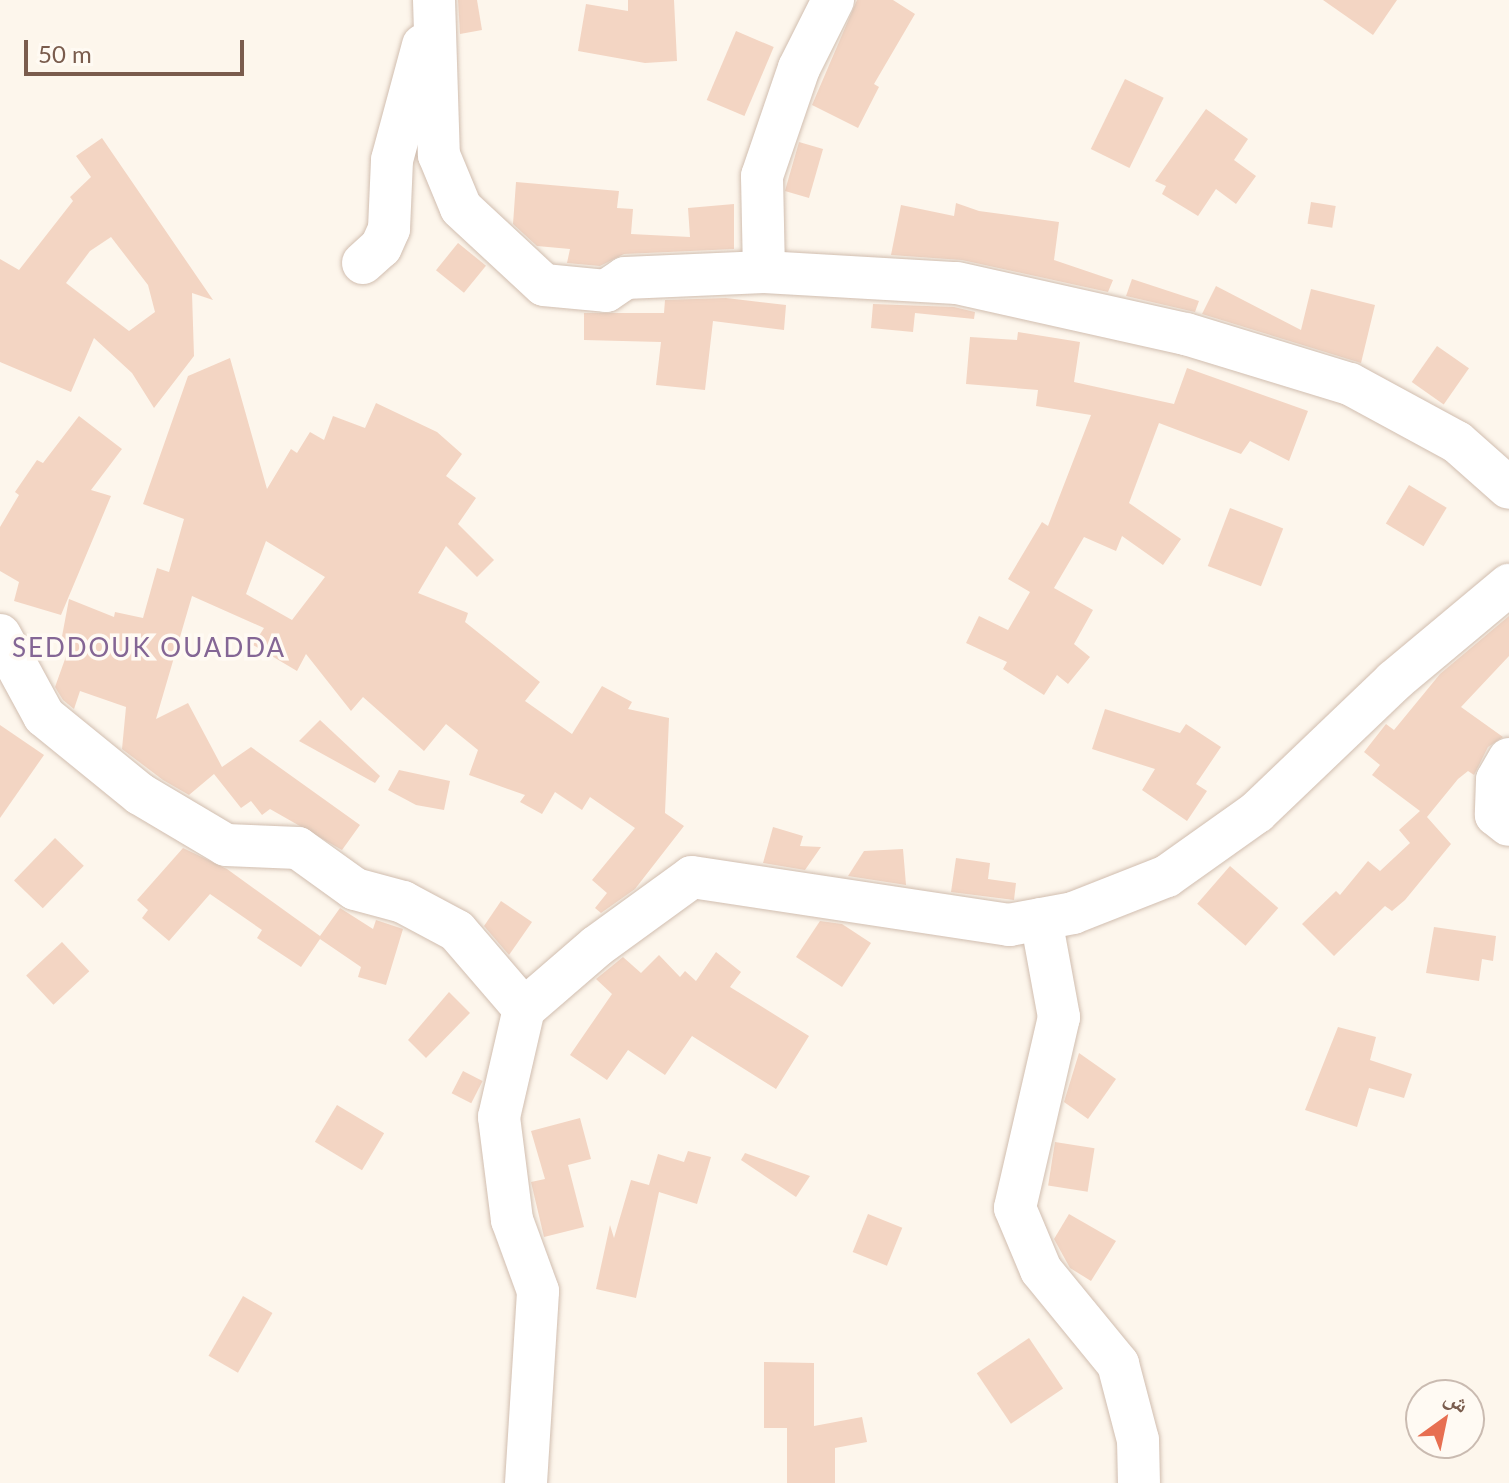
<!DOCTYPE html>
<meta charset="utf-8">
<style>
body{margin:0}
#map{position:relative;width:1509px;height:1483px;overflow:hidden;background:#fdf6ec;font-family:Lato,"Noto Naskh Arabic",sans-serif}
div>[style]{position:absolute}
.building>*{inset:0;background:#f3d5c3;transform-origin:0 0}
.roads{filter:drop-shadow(0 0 2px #d1beb0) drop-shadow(0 0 2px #d1beb0)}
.minor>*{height:42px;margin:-21px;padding:0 21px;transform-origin:21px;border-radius:21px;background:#fff}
span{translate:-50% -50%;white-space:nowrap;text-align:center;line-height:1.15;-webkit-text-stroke:7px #fffaf3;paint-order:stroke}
.quarter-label{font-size:26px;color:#846695;letter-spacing:2px}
.north{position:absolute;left:1405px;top:1379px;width:80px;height:80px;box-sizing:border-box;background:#fffaf3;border:2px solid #cabbb1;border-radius:50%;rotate:33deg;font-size:22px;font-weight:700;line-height:32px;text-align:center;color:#7a5c4d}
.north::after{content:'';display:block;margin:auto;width:28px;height:36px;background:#e76f51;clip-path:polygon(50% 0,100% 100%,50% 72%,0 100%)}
.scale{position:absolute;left:24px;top:40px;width:220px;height:36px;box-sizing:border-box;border:4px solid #7a5c4d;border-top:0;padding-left:10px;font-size:24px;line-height:28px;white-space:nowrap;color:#7a5c4d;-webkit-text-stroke:6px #fffaf3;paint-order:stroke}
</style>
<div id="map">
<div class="building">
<i style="clip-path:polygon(458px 0,477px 0,482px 30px,460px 34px)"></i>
<i style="clip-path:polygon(628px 0,674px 0,677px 61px,645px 63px,578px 51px,586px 4px,628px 11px)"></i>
<i style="clip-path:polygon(857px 0,893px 0,915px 14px,874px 84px,879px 87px,858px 128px,812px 105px)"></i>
<i style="clip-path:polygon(1323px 0,1397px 0,1373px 35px)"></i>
<i style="left:736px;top:31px;width:41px;height:75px;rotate:23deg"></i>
<i style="left:1125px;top:79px;width:43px;height:78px;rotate:26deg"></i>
<i style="clip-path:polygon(1206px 109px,1248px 139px,1234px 160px,1256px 176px,1236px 204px,1216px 189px,1198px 216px,1162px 194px,1166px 186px,1155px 181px)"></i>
<i style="clip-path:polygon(evenodd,102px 138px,213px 300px,192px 293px,194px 356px,154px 408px,132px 373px,94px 338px,71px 392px,0 362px,0 259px,19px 270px,73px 201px,70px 197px,91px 177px,76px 156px,102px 138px,111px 237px,148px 285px,155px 312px,129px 331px,66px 283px,90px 251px,111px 237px)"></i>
<i style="left:799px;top:142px;width:25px;height:51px;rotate:16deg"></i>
<i style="clip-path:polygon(516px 182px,619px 191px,617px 208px,633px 209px,631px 234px,690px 237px,688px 208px,734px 204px,734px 249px,624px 254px,600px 266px,567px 263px,570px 249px,537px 246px,513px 224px)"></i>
<i style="left:1311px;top:202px;width:25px;height:22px;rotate:9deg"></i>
<i style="clip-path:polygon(956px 203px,979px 211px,1059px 222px,1054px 260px,1113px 280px,1108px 292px,962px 260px,891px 255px,901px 205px,954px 216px)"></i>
<i style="left:458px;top:243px;width:36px;height:35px;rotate:39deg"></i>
<i style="clip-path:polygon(1132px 279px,1199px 301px,1195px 312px,1126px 296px)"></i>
<i style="clip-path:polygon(1216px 286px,1301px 330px,1311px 289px,1375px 305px,1361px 363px,1202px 314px)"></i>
<i style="clip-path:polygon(726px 298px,786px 305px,784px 330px,713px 321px,705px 390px,656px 385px,661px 342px,584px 340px,584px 313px,664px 313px,665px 300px)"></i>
<i style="clip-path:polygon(873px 304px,954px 307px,975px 312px,974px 319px,915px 313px,913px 332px,871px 328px)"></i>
<i style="clip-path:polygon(1018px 332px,1080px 342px,1074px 382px,1174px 404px,1187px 368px,1308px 411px,1289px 461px,1250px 441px,1241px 454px,1159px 423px,1129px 503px,1181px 539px,1163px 565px,1122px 536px,1116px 551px,1084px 537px,1054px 588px,1093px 610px,1074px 644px,1090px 657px,1068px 684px,1057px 675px,1044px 695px,1003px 669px,1007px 662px,966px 643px,979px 616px,1008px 630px,1030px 592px,1008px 579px,1042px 522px,1048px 526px,1091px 415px,1036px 406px,1038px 390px,966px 384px,970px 337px,1017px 340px)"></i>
<i style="left:1437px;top:346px;width:39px;height:44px;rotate:35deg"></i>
<i style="clip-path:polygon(evenodd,230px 358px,267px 489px,291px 449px,297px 453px,310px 432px,324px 440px,333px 416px,365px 428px,376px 403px,437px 432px,462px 454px,446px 476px,476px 498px,458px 524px,494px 560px,477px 577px,446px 546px,418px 593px,468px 613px,465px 622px,540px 682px,525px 701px,572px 734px,602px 686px,632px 702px,628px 709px,669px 718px,665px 813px,684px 826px,635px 889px,601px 913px,595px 908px,607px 893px,592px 880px,635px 828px,590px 797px,582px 810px,555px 792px,542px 814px,520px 802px,525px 795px,469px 775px,478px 750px,446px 724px,424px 751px,363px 697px,351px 711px,306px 654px,297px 671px,253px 645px,264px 628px,192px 596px,156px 719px,188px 703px,222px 767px,251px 747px,360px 825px,342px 850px,270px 809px,262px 815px,251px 801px,241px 808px,214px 774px,189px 795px,163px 780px,122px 749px,126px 707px,80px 691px,74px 709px,63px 700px,55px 687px,69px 648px,60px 647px,69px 599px,114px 617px,115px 612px,143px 618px,157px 568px,169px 572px,184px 519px,143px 504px,188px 376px,230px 358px,266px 541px,325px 577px,292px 620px,246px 594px,266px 541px)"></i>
<i style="clip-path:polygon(79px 416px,122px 449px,91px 490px,111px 496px,61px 615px,14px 601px,19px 582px,0 571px,0 527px,19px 495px,15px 492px,37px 460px,43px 463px)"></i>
<i style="left:1409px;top:485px;width:44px;height:45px;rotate:31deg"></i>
<i style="left:1230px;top:508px;width:57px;height:62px;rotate:21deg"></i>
<i style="clip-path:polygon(1509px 616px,1509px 656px,1461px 707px,1503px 737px,1488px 747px,1474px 775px,1468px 771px,1458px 779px,1427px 817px,1451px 844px,1405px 900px,1392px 911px,1385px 906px,1334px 956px,1302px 924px,1336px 891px,1340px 895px,1368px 861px,1380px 871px,1410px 843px,1399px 830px,1420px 811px,1372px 775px,1380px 765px,1364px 752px,1386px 724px,1394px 730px,1440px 674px)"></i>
<i style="clip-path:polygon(1105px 709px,1180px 733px,1186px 724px,1221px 747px,1196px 784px,1207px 791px,1187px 821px,1142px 790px,1155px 769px,1092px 749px)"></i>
<i style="clip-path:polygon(320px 720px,380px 776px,375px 783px,299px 741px)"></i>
<i style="clip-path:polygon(0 725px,44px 755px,0 818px)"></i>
<i style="clip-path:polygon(399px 770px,450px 781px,444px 810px,416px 805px,388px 790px)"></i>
<i style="clip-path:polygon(773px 827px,803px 836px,800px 846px,821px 847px,805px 870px,763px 863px)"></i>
<i style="left:55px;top:838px;width:40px;height:59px;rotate:44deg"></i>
<i style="clip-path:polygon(183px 848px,227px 869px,320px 936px,340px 908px,373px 929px,376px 920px,403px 929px,386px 985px,358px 977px,361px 967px,320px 939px,301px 967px,257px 938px,262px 930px,210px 894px,169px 941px,142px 918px,148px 910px,137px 900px)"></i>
<i style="clip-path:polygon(903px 849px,906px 885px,848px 876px,864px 851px)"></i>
<i style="clip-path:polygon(956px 858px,990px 863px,988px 879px,1016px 883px,1014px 900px,951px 892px)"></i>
<i style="left:1230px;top:866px;width:64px;height:50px;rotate:41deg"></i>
<i style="clip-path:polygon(501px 901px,532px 922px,509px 955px,484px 926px)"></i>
<i style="clip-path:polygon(820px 921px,842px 924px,871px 943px,842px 987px,796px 957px)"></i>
<i style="clip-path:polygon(1434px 927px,1496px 936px,1493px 961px,1482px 959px,1479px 981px,1426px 973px)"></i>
<i style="left:62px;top:942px;width:40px;height:49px;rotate:47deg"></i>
<i style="clip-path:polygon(716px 952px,741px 972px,730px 987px,809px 1036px,776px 1089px,692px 1036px,665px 1075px,628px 1050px,607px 1080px,570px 1055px,612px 994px,596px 979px,623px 957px,641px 973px,659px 955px,680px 977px,685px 971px,696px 981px)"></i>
<i style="clip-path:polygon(449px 992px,470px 1013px,426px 1058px,408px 1040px)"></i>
<i style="clip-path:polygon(1338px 1027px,1376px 1037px,1370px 1060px,1412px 1074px,1404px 1098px,1369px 1088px,1357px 1127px,1305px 1110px)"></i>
<i style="clip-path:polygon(1079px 1053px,1116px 1079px,1088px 1119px,1064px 1102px)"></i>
<i style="left:463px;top:1071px;width:22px;height:25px;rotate:27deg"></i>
<i style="left:337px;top:1105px;width:55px;height:43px;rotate:31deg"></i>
<i style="clip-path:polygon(580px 1118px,591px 1159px,568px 1165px,584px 1227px,544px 1237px,531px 1182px,545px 1179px,531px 1131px)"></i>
<i style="left:1055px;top:1142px;width:40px;height:44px;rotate:9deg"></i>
<i style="clip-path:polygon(688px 1151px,711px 1157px,697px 1204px,659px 1192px,636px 1298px,596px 1289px,610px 1225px,614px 1238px,631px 1180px,649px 1185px,658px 1154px,684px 1162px)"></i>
<i style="clip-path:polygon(745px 1153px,810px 1176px,796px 1197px,741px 1160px)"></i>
<i style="left:868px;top:1214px;width:37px;height:41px;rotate:22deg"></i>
<i style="clip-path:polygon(1069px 1214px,1116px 1241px,1091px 1281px,1070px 1268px,1054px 1239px)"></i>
<i style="left:243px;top:1296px;width:34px;height:69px;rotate:30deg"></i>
<i style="left:1029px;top:1338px;width:61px;height:63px;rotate:56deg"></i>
<i style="clip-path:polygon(764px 1362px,814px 1363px,814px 1426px,862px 1417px,867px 1442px,835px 1448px,835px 1483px,787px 1483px,787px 1428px,764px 1428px)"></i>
</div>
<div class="roads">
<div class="minor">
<i style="left:434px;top:0;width:155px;rotate:88.2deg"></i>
<i style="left:439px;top:155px;width:57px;rotate:67.5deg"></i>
<i style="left:461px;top:208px;width:113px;rotate:42.9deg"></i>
<i style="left:544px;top:285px;width:62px;rotate:5.5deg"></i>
<i style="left:606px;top:291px;width:23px;rotate:-34deg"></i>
<i style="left:625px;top:278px;width:139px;rotate:-2.5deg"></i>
<i style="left:764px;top:272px;width:193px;rotate:3.3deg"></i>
<i style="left:957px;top:283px;width:235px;rotate:12.6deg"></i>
<i style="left:1186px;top:334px;width:171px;rotate:17deg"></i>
<i style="left:1350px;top:384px;width:122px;rotate:28.5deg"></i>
<i style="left:1457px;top:442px;width:69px;rotate:41.5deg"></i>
<i style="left:363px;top:263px;width:24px;rotate:-42deg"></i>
<i style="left:381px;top:247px;width:20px;rotate:-66deg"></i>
<i style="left:389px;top:229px;width:69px;rotate:-87.5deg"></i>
<i style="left:392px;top:160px;width:119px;rotate:-74.9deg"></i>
<i style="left:764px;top:272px;width:96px;rotate:-91.2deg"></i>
<i style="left:762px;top:176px;width:114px;rotate:-71.1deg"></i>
<i style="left:799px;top:68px;width:76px;rotate:-63.4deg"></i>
<i style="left:0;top:635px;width:92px;rotate:61.5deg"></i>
<i style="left:44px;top:716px;width:124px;rotate:39.1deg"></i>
<i style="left:140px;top:794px;width:100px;rotate:30.7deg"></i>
<i style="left:226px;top:845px;width:72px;rotate:2.4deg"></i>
<i style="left:298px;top:848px;width:70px;rotate:35.7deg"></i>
<i style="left:355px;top:889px;width:50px;rotate:15.2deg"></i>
<i style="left:403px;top:902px;width:61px;rotate:28.2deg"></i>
<i style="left:457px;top:931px;width:103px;rotate:49.3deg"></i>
<i style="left:1509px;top:759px;width:24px;rotate:120deg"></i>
<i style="left:1497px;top:780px;width:35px;rotate:92deg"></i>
<i style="left:1496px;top:815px;width:16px;rotate:38deg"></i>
<i style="left:1041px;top:919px;width:100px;rotate:79.6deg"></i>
<i style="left:1059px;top:1017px;width:196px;rotate:103deg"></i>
<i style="left:1015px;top:1208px;width:67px;rotate:67.2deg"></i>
<i style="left:1041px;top:1270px;width:122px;rotate:50.7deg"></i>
<i style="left:1118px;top:1364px;width:79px;rotate:75.3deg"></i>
<i style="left:1138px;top:1440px;width:43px;rotate:88.7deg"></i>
<i style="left:526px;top:1483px;width:192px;rotate:-86.4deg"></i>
<i style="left:538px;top:1291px;width:76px;rotate:-110.1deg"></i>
<i style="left:512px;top:1220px;width:104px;rotate:-97.2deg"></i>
<i style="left:499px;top:1117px;width:111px;rotate:-77deg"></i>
<i style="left:524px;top:1009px;width:96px;rotate:-40.8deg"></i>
<i style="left:597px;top:946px;width:117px;rotate:-36deg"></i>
<i style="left:692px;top:877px;width:321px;rotate:8.6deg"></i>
<i style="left:1009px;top:925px;width:65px;rotate:-10.6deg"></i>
<i style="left:1073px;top:913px;width:101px;rotate:-21.5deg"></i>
<i style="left:1167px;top:876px;width:110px;rotate:-35.4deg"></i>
<i style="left:1257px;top:812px;width:190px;rotate:-43.7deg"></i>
<i style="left:1394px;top:681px;width:150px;rotate:-39.9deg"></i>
</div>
</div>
<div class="quarter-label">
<span style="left:149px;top:648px">SEDDOUK OUADDA</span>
</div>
<div class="north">ش</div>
<div class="scale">50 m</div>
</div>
